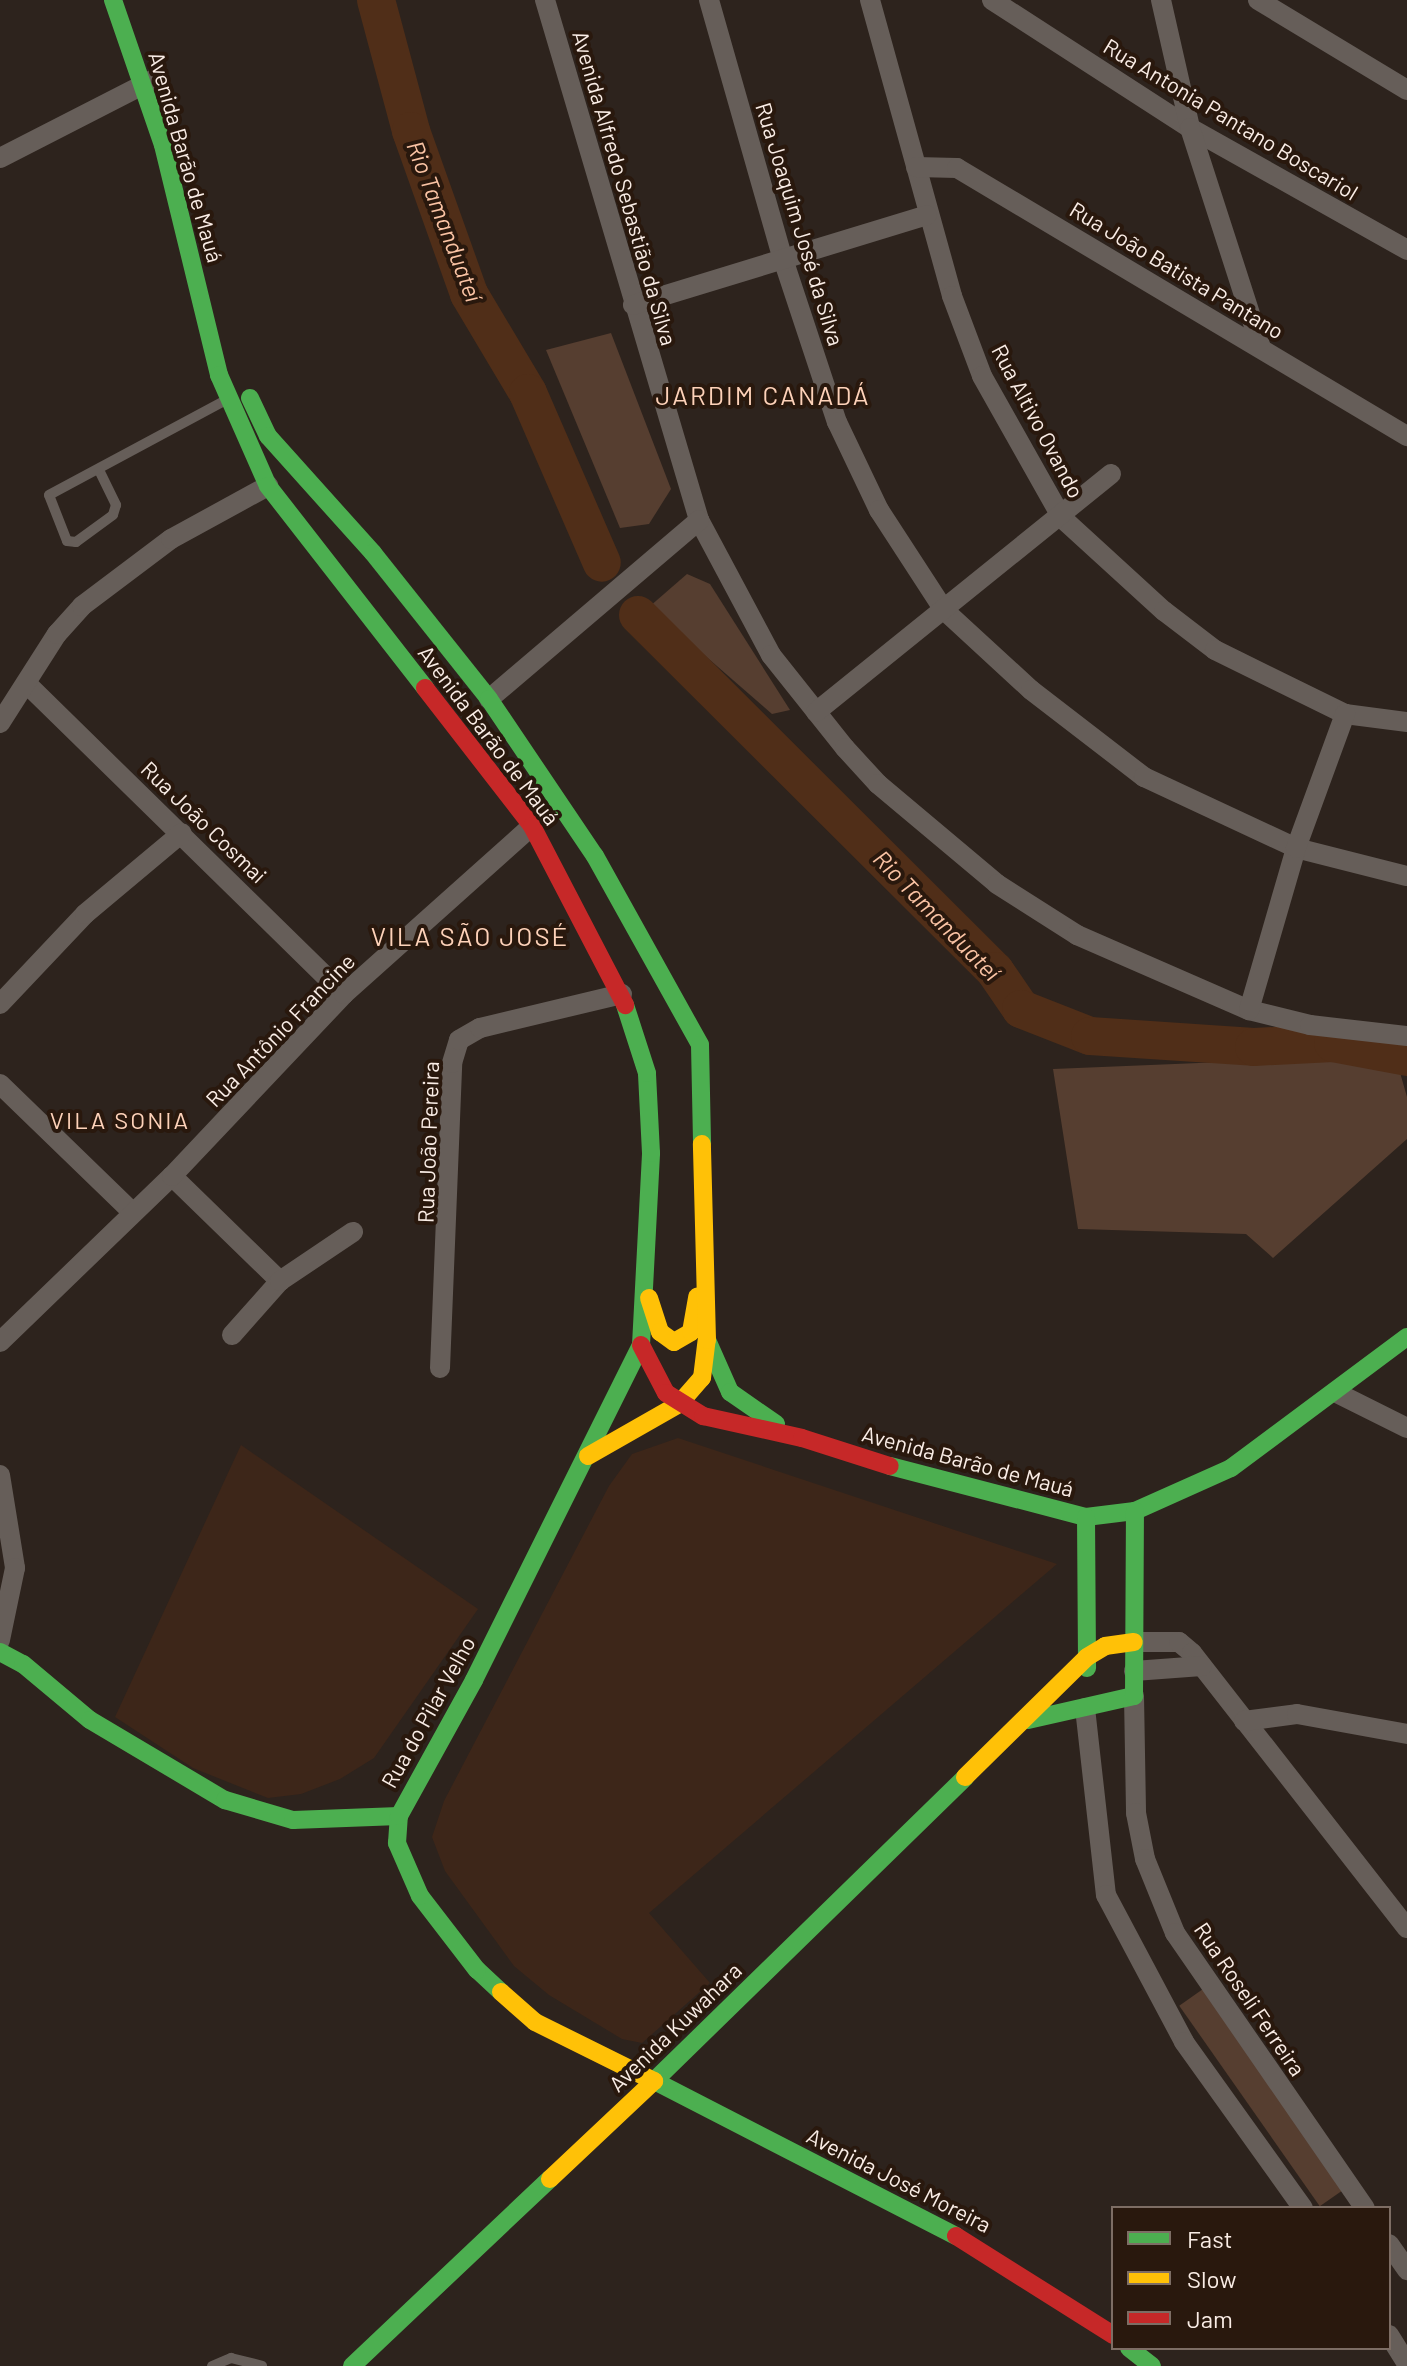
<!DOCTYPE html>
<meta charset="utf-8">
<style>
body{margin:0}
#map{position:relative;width:1407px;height:2366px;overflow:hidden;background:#2d231d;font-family:Barlow,sans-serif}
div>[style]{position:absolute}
.built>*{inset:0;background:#3d2619}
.green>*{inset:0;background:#563e30;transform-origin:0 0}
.river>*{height:38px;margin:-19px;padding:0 19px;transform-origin:19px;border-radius:19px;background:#502e18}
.lane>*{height:10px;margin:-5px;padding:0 5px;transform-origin:5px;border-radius:5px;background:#665e59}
.street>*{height:20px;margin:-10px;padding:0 10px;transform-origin:10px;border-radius:10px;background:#665e59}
.fast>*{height:18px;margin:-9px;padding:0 9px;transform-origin:9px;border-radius:9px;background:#4caf50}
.slow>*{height:18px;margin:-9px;padding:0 9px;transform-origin:9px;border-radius:9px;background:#ffc107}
.jam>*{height:18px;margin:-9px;padding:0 9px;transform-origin:9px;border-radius:9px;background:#c62828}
span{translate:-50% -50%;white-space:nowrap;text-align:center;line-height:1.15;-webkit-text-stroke:8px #29180d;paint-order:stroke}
.street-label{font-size:22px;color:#faede6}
.water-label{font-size:24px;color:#fac3a4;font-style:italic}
.neighbourhood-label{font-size:24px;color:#fed2b9;letter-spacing:2px}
.quarter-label{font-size:26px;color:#fed2b9;letter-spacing:2px}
.legend{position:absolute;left:1111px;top:2206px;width:280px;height:144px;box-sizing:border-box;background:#29180d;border:2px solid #7d6d64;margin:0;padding:10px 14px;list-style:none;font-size:24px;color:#faede6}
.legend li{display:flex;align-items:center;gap:16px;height:40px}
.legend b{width:40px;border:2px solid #7d6d64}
</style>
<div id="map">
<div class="built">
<i style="clip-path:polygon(678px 1438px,1057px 1564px,649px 1913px,710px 1983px,642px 2043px,622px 2039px,549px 1995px,514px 1966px,445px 1871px,432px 1837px,444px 1801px,609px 1486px,632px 1454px)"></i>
<i style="clip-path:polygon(241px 1445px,478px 1609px,374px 1758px,340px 1779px,301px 1794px,268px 1798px,193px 1768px,115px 1717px)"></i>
</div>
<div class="green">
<i style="clip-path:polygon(611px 333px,671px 489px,649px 524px,620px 528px,546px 350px)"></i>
<i style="clip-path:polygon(687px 574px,710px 584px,790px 710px,772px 714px,649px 607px)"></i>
<i style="clip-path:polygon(1395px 1055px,1407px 1097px,1407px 1139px,1273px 1258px,1246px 1234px,1078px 1229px,1053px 1069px)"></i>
<i style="left:1203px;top:1989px;width:245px;height:29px;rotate:55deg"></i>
</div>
<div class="river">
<i style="left:376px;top:0;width:136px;rotate:75deg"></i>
<i style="left:411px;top:131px;width:173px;rotate:70.4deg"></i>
<i style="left:469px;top:294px;width:115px;rotate:59.2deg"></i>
<i style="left:528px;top:393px;width:185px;rotate:66.5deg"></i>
<i style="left:638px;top:615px;width:504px;rotate:44.92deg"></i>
<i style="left:995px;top:971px;width:46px;rotate:55.6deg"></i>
<i style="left:1021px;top:1009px;width:74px;rotate:21.4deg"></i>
<i style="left:1090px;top:1036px;width:164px;rotate:3.8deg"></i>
<i style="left:1254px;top:1047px;width:79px;rotate:-2.9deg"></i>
<i style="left:1333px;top:1043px;width:75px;rotate:10.7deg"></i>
</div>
<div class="lane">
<i style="left:99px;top:470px;width:39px;rotate:64deg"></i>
<i style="left:116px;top:505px;width:10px;rotate:107deg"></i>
<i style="left:113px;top:515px;width:46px;rotate:143.9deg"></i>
<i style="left:76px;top:542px;width:9px;rotate:-174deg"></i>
<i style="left:67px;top:541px;width:49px;rotate:-111.4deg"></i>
<i style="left:49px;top:495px;width:199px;rotate:-28.2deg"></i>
<i style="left:212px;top:2366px;width:21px;rotate:-23deg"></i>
<i style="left:231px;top:2358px;width:32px;rotate:14deg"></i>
</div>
<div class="street">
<i style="left:545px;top:0;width:542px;rotate:73.5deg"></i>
<i style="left:699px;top:520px;width:153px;rotate:61.9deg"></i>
<i style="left:771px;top:655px;width:119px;rotate:51.5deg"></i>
<i style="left:845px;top:748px;width:49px;rotate:47.5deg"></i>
<i style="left:878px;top:784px;width:155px;rotate:40deg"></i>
<i style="left:997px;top:884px;width:95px;rotate:32.5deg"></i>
<i style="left:1077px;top:935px;width:188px;rotate:23.6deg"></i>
<i style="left:1249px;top:1010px;width:63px;rotate:13.8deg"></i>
<i style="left:1310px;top:1025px;width:98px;rotate:6.5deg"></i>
<i style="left:709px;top:0;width:269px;rotate:74.1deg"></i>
<i style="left:783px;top:259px;width:172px;rotate:71.7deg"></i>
<i style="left:837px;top:422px;width:98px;rotate:64.5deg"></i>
<i style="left:879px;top:510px;width:119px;rotate:57deg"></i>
<i style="left:944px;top:610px;width:118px;rotate:42.6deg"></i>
<i style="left:1031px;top:690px;width:143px;rotate:37.6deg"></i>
<i style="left:1144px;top:777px;width:168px;rotate:25deg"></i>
<i style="left:1296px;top:848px;width:114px;rotate:14.2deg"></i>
<i style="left:870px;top:0;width:307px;rotate:74.5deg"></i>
<i style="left:952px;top:296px;width:85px;rotate:69.4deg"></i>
<i style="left:982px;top:376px;width:163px;rotate:60.6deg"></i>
<i style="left:1062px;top:518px;width:138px;rotate:42.4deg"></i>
<i style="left:1164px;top:611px;width:64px;rotate:37.4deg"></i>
<i style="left:1215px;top:650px;width:145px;rotate:26.2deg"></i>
<i style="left:1345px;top:714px;width:63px;rotate:7.4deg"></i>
<i style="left:992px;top:0;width:236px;rotate:32.9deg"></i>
<i style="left:1190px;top:128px;width:249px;rotate:29.3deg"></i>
<i style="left:1161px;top:0;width:131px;rotate:77.2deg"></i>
<i style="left:1190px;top:128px;width:231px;rotate:72.1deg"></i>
<i style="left:1258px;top:0;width:174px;rotate:31.1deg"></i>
<i style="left:0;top:158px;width:178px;rotate:-27.1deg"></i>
<i style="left:916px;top:167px;width:41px;rotate:1.4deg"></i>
<i style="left:957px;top:168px;width:524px;rotate:30.78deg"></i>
<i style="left:633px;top:305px;width:307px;rotate:-17deg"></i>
<i style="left:28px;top:685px;width:442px;rotate:44.4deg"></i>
<i style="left:489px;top:699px;width:276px;rotate:-40.4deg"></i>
<i style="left:816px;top:712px;width:379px;rotate:-38.9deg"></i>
<i style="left:0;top:723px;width:106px;rotate:-57.4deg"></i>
<i style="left:57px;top:634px;width:38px;rotate:-48deg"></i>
<i style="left:82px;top:606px;width:111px;rotate:-37deg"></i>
<i style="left:171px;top:539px;width:111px;rotate:-28.7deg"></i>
<i style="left:0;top:1004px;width:124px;rotate:-46.6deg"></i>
<i style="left:85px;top:914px;width:126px;rotate:-39.9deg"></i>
<i style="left:1249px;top:1010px;width:169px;rotate:-73.8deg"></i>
<i style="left:1296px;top:848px;width:143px;rotate:-69.9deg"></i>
<i style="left:0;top:1084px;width:182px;rotate:44.1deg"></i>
<i style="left:172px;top:1176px;width:151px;rotate:44.2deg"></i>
<i style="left:232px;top:1335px;width:72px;rotate:-48.4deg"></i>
<i style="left:280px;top:1281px;width:88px;rotate:-33.9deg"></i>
<i style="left:0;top:1342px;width:239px;rotate:-44deg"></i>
<i style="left:172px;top:1176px;width:250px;rotate:-46.6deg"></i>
<i style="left:344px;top:994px;width:252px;rotate:-41.8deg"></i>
<i style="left:440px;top:1368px;width:305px;rotate:-87.7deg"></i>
<i style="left:452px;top:1063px;width:24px;rotate:-73deg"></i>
<i style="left:459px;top:1040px;width:24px;rotate:-30deg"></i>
<i style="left:480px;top:1028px;width:146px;rotate:-13.5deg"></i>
<i style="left:1337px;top:1393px;width:78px;rotate:26.6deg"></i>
<i style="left:0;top:1475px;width:94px;rotate:80.8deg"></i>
<i style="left:15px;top:1568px;width:74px;rotate:101.8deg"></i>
<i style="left:1134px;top:1642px;width:45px"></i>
<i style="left:1179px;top:1642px;width:17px;rotate:40deg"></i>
<i style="left:1192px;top:1653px;width:349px;rotate:52deg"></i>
<i style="left:1134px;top:1671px;width:68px;rotate:-4.2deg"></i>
<i style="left:1134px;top:1696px;width:117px;rotate:89deg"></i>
<i style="left:1136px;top:1813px;width:47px;rotate:78.9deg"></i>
<i style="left:1145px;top:1859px;width:80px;rotate:67.9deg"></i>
<i style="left:1175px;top:1933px;width:334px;rotate:55.4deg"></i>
<i style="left:1085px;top:1708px;width:188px;rotate:83.6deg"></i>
<i style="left:1106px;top:1895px;width:166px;rotate:62deg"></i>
<i style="left:1184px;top:2042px;width:204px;rotate:54.4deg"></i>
<i style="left:1244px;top:1721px;width:53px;rotate:-7.5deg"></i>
<i style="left:1297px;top:1714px;width:112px;rotate:10.3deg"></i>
<i style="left:1389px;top:2244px;width:32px;rotate:55deg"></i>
<i style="left:1389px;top:2335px;width:34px;rotate:58deg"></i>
</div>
<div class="fast">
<i style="left:113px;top:0;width:153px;rotate:71deg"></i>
<i style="left:163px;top:145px;width:237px;rotate:76.3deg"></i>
<i style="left:219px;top:375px;width:121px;rotate:66.2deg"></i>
<i style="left:268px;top:486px;width:256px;rotate:52.1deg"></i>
<i style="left:250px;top:398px;width:42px;rotate:64.7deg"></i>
<i style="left:268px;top:436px;width:157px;rotate:48.1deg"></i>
<i style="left:373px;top:553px;width:186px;rotate:51.5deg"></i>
<i style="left:489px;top:699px;width:189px;rotate:56deg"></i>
<i style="left:595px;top:856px;width:216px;rotate:60.9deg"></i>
<i style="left:700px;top:1045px;width:99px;rotate:88.8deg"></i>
<i style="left:707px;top:1340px;width:57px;rotate:66.1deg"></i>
<i style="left:730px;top:1392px;width:56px;rotate:34.8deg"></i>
<i style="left:890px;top:1466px;width:203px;rotate:14.6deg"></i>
<i style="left:1086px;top:1517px;width:49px;rotate:-7deg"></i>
<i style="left:1135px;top:1511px;width:105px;rotate:-24.1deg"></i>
<i style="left:1231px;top:1468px;width:219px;rotate:-36.7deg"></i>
<i style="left:1086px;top:1517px;width:151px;rotate:89.6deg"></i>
<i style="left:0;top:1652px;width:26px;rotate:28deg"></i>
<i style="left:23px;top:1664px;width:87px;rotate:39.9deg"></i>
<i style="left:90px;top:1720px;width:157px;rotate:30.7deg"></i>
<i style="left:225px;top:1800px;width:71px;rotate:16.4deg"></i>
<i style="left:293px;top:1820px;width:106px;rotate:-2.2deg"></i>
<i style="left:1028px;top:1720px;width:109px;rotate:-12.8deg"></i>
<i style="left:1134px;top:1696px;width:185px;rotate:-89.7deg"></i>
<i style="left:501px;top:1992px;width:33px;rotate:-137deg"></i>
<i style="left:477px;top:1970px;width:93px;rotate:-127.6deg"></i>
<i style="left:420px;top:1896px;width:58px;rotate:-113.5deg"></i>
<i style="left:397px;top:1843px;width:27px;rotate:-86deg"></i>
<i style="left:399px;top:1816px;width:155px;rotate:-61.1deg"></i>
<i style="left:474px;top:1680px;width:374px;rotate:-63.5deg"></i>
<i style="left:641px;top:1345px;width:192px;rotate:-87deg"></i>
<i style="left:651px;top:1153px;width:80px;rotate:-92.9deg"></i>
<i style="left:647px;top:1073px;width:71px;rotate:-107.9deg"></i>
<i style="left:956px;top:2236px;width:339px;rotate:-152.8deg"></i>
<i style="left:654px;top:2081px;width:435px;rotate:-44.3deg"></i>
<i style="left:1129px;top:2348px;width:29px;rotate:38deg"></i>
<i style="left:352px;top:2366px;width:272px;rotate:-43.4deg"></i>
</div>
<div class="slow">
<i style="left:649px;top:1298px;width:36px;rotate:72deg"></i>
<i style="left:660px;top:1332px;width:17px;rotate:36deg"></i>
<i style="left:674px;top:1342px;width:20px;rotate:-30deg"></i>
<i style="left:691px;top:1332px;width:36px;rotate:-80deg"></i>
<i style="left:588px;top:1456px;width:105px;rotate:-29.7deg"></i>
<i style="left:679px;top:1404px;width:35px;rotate:-49deg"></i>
<i style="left:702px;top:1378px;width:38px;rotate:-83deg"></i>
<i style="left:707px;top:1340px;width:196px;rotate:-91.5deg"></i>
<i style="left:965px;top:1777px;width:171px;rotate:-44.5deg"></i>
<i style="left:1087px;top:1657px;width:21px;rotate:-31deg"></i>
<i style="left:1105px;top:1646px;width:29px;rotate:-8deg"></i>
<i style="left:501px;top:1992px;width:45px;rotate:41.4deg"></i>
<i style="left:535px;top:2022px;width:133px;rotate:26.4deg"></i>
<i style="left:654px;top:2081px;width:143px;rotate:136.7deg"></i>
</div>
<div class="jam">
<i style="left:425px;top:688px;width:175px;rotate:52.2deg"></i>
<i style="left:532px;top:826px;width:202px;rotate:62.5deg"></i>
<i style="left:641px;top:1345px;width:54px;rotate:62.5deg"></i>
<i style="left:666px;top:1393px;width:44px;rotate:31.9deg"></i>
<i style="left:703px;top:1416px;width:101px;rotate:12.5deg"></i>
<i style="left:802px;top:1438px;width:92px;rotate:17.7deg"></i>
<i style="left:956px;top:2236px;width:186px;rotate:32.2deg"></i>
</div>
<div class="street-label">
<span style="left:1231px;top:119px;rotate:31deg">Rua Antonia Pantano Boscariol</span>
<span style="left:186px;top:157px;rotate:74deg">Avenida Barão de Mauá</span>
<span style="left:625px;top:188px;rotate:74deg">Avenida Alfredo Sebastião da Silva</span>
<span style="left:800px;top:224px;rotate:73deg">Rua Joaquim José da Silva</span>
<span style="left:1177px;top:270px;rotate:31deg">Rua João Batista Pantano</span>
<span style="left:1038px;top:421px;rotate:62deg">Rua Altivo Ovando</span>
<span style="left:489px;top:735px;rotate:53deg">Avenida Barão de Mauá</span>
<span style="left:204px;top:822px;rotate:44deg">Rua João Cosmai</span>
<span style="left:280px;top:1030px;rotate:-46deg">Rua Antônio Francine</span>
<span style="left:428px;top:1142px;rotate:-88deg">Rua João Pereira</span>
<span style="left:968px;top:1461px;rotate:15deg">Avenida Barão de Mauá</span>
<span style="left:428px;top:1712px;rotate:-61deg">Rua do Pilar Velho</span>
<span style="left:1250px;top:1999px;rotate:56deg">Rua Roseli Ferreira</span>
<span style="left:675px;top:2027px;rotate:-44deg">Avenida Kuwahara</span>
<span style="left:899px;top:2180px;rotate:27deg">Avenida José Moreira</span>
</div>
<div class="water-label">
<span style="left:445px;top:221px;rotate:69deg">Rio Tamanduateí</span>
<span style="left:937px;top:915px;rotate:46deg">Rio Tamanduateí</span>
</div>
<div class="neighbourhood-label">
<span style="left:120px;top:1120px">VILA SONIA</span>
</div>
<div class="quarter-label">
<span style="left:763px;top:395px">JARDIM CANADÁ</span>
<span style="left:470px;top:936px">VILA SÃO JOSÉ</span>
</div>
<ul class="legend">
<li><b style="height:10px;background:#4caf50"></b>Fast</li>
<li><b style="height:10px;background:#ffc107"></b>Slow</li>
<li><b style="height:10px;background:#c62828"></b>Jam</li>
</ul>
</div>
